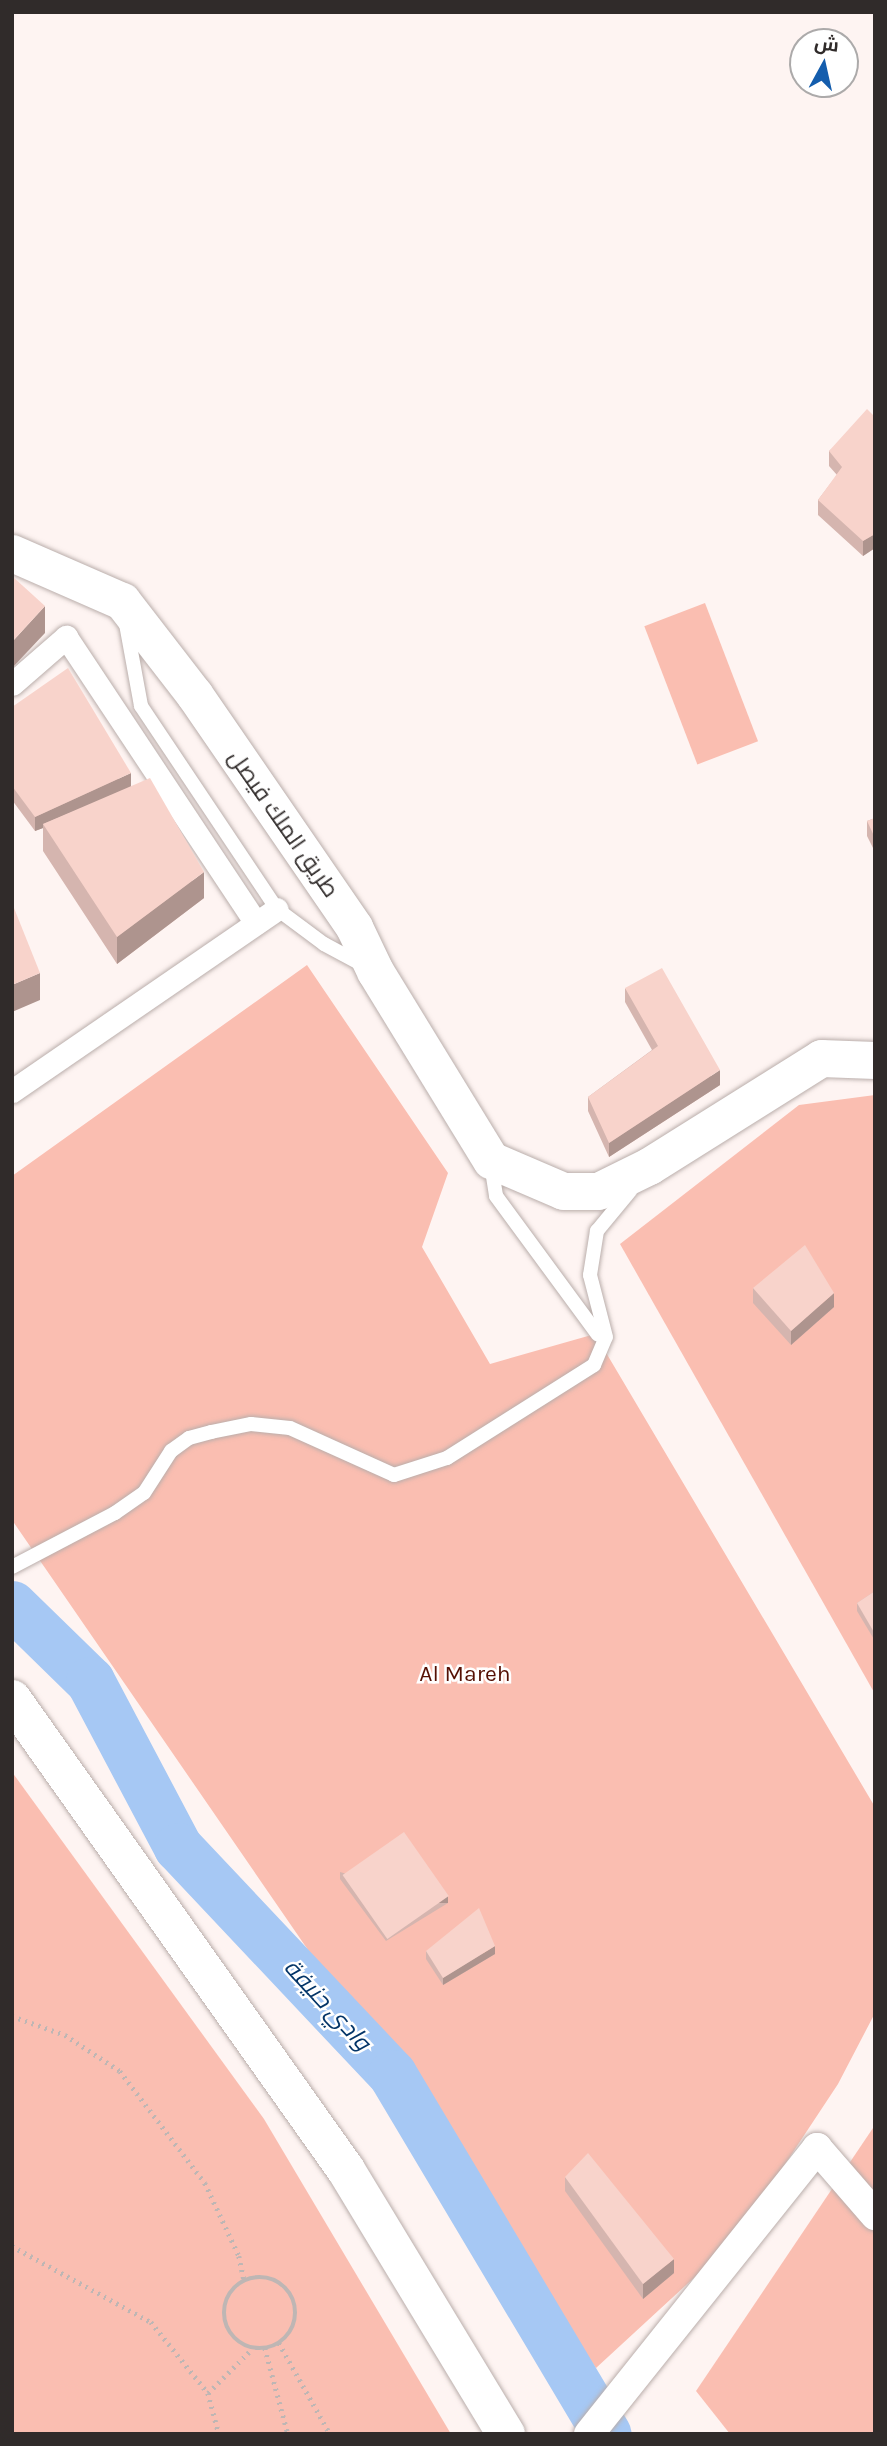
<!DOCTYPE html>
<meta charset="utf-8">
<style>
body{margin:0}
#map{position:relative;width:887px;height:2446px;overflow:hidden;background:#fef4f2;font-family:Karla,Cairo,sans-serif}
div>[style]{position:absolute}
.green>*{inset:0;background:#fabeb1;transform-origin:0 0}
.river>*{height:49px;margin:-24.5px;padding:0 24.5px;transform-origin:24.5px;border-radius:24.5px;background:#a6c8f4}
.path>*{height:4.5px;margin-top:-2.25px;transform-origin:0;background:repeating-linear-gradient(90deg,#beb6b4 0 2px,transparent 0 7px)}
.path>.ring{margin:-2.25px;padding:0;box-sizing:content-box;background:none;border:4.5px solid #beb6b4;border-radius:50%}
.roads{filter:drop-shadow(0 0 2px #baaeab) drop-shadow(0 0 2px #baaeab)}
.service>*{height:14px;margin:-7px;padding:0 7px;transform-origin:7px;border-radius:7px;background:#fff}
.pedestrian>*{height:23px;margin:-11.5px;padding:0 11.5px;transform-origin:11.5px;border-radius:11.5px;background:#fff}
.minor>*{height:30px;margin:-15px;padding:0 15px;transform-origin:15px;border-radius:15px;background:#fff}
.tertiary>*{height:37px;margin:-18.5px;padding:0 18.5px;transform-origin:18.5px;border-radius:18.5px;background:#fff}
.secondary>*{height:38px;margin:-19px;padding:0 19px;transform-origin:19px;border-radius:19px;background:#fff}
.wall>*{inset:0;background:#d5b5af}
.shaded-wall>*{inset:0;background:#ae948e;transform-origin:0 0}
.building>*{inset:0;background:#f8d3cb;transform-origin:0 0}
span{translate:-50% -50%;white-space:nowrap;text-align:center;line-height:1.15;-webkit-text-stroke:5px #fff;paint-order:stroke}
.street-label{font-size:23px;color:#302b2a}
.park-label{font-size:23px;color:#551004}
.water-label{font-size:24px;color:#043568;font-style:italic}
.frame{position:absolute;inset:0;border:14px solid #302b2a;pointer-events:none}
.north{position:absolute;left:789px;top:28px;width:70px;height:70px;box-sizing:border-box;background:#fff;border:2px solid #acaaaa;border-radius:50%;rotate:8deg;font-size:19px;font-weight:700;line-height:28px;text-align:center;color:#302b2a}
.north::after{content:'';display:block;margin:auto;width:24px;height:32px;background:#145dad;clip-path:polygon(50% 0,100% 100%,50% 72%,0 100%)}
</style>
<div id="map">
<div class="green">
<i style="left:705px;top:603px;width:148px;height:65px;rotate:69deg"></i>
<i style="clip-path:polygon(307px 965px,448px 1173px,422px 1247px,490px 1364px,595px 1334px,875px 1807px,875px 2013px,838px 2084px,735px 2240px,596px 2368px,12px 1520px,12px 1176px)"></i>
<i style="clip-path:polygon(875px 1095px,875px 1694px,620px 1244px,799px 1105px)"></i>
<i style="clip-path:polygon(12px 1772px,264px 2119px,451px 2434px,12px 2434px)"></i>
<i style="clip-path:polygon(875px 2125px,875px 2434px,730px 2434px,696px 2391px)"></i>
</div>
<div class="river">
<i style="left:12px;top:1605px;width:109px;rotate:44.3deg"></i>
<i style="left:90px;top:1681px;width:188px;rotate:62.1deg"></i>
<i style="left:178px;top:1847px;width:312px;rotate:46.7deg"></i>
<i style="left:392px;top:2074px;width:419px;rotate:59.2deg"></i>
</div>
<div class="path">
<i style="left:12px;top:2016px;width:56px;rotate:19.7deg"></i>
<i style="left:65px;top:2035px;width:66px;rotate:33.2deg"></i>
<i style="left:120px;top:2071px;width:141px;rotate:52.8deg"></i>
<i style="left:205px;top:2183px;width:81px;rotate:65deg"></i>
<i style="left:239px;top:2256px;width:25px;rotate:78deg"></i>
<i style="left:12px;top:2246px;width:158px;rotate:28.7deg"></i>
<i style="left:151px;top:2322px;width:91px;rotate:51.2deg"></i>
<i style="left:208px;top:2393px;width:42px;rotate:75deg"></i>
<i class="ring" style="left:224px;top:2277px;width:67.5px;height:67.5px"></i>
<i style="left:279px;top:2343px;width:104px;rotate:60.7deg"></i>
<i style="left:265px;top:2348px;width:89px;rotate:75deg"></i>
<i style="left:208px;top:2393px;width:62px;rotate:-45deg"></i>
</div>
<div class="roads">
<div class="service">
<i style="left:126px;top:624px;width:83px;rotate:79.6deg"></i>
<i style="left:141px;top:706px;width:244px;rotate:56.2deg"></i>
<i style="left:277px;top:909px;width:59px;rotate:36.7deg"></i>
<i style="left:324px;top:944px;width:44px;rotate:28.3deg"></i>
<i style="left:491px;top:1164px;width:32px;rotate:81deg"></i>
<i style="left:496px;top:1196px;width:172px;rotate:53.7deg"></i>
<i style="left:12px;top:1567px;width:116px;rotate:-27.7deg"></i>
<i style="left:115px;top:1513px;width:35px;rotate:-35deg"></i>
<i style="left:144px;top:1493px;width:50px;rotate:-57.3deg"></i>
<i style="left:171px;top:1451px;width:22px;rotate:-36deg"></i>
<i style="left:189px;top:1438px;width:23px;rotate:-15deg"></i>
<i style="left:211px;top:1432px;width:41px;rotate:-11.3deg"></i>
<i style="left:251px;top:1424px;width:39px;rotate:6deg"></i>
<i style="left:290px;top:1428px;width:114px;rotate:24.3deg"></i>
<i style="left:394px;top:1475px;width:56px;rotate:-17.8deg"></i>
<i style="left:447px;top:1458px;width:174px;rotate:-32.3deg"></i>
<i style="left:594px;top:1365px;width:30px;rotate:-67deg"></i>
<i style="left:606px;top:1337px;width:64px;rotate:-104.5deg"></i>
<i style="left:590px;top:1275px;width:45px;rotate:-81deg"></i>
<i style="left:597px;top:1231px;width:52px;rotate:-50.5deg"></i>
</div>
<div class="pedestrian">
<i style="left:12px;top:684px;width:72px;rotate:-41deg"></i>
<i style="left:66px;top:637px;width:343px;rotate:56.4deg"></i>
<i style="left:12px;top:1091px;width:321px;rotate:-34.5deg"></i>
</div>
<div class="minor">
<i style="left:589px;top:2434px;width:366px;rotate:-51.4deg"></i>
<i style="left:817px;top:2148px;width:89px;rotate:49.1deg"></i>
</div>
<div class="tertiary">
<i style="left:12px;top:553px;width:120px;rotate:23.6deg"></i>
<i style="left:122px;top:601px;width:118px;rotate:52.3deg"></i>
<i style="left:194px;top:694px;width:283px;rotate:55.5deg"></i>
<i style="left:354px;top:927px;width:49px;rotate:64.5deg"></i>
<i style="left:375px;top:971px;width:222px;rotate:58.5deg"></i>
<i style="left:491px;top:1160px;width:78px;rotate:23.3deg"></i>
<i style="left:563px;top:1191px;width:35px"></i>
<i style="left:598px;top:1191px;width:57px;rotate:-26.1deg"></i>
<i style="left:649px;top:1166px;width:203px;rotate:-32.1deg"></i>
<i style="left:821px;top:1058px;width:54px;rotate:2.1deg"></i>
</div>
<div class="secondary">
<i style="left:12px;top:1699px;width:577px;rotate:54.66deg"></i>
<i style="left:346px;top:2170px;width:309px;rotate:58.8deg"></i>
</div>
</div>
<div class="wall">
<i style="clip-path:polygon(875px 417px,875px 548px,863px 556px,818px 515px,818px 500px,837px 475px,829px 466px,829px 451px)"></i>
<i style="clip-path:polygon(12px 707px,131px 787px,204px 898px,117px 964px,43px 851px,43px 828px,35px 831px,12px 800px)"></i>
<i style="clip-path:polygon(875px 818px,875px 852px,867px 836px,867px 821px)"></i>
<i style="clip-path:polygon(625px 988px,720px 1085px,609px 1157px,588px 1111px,588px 1097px,652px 1050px,625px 1002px)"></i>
<i style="clip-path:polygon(753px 1288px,834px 1307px,791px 1345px,753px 1303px)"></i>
<i style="clip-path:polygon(875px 1591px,875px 1641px,857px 1611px,857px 1603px)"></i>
<i style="clip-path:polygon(340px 1872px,448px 1903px,386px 1941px,340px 1879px)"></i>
<i style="clip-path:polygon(426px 1951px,495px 1954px,443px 1985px,426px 1959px)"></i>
<i style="clip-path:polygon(565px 2177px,674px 2273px,643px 2299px,565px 2191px)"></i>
</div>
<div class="shaded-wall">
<i style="clip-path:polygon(875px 534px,875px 548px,863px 556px,863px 541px)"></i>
<i style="clip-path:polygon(45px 606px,45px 633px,12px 668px,12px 642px)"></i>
<i style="clip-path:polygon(131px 773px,131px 788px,43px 824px,43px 828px,35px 831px,35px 817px)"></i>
<i style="clip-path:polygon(204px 872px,204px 898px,117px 964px,117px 937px)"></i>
<i style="clip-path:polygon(40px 973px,40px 1000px,12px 1012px,12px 985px)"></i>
<i style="clip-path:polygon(720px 1070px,720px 1085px,609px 1157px,609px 1143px)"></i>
<i style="clip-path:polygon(834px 1293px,834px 1307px,791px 1345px,791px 1331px)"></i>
<i style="left:448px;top:1896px;width:7px;height:73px;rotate:90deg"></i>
<i style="clip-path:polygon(495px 1946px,495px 1954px,443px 1985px,443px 1978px)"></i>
<i style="clip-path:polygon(674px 2259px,674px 2273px,643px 2299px,643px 2284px)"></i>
</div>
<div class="building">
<i style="clip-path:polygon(867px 409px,875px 417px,875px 534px,863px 541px,818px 500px,842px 467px,829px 451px)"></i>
<i style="clip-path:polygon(12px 576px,45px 606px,12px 642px)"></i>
<i style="clip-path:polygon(68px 668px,131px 773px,35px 817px,12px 786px,12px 707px)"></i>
<i style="clip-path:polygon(150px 778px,204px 872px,117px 937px,43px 824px)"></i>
<i style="clip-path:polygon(875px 818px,875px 838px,867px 821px)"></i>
<i style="clip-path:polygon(12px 903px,40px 973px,12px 985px)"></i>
<i style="clip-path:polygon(662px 968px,720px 1070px,609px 1143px,588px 1097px,658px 1046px,625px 988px)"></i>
<i style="clip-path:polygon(805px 1245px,834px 1293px,791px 1331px,753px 1288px)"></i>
<i style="clip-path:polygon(875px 1591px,875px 1634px,857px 1603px)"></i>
<i style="left:404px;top:1832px;width:78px;height:75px;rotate:55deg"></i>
<i style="clip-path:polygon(479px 1908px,495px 1946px,443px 1978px,426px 1951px)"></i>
<i style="clip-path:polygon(588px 2153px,674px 2259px,643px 2284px,565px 2177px)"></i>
</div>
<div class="street-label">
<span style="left:283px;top:824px;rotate:55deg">طريق الملك فيصل</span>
</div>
<div class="park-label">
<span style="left:465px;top:1674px">Al Mareh</span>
</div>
<div class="water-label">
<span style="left:327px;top:2005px;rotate:47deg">وادي حنيفة</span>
</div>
<div class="frame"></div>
<div class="north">ش</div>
</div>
